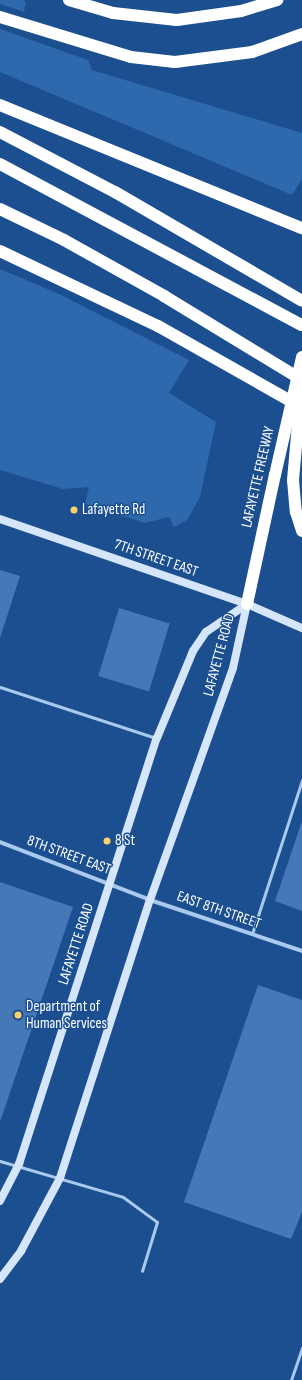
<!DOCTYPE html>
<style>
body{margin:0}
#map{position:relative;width:302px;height:1380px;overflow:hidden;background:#1b4f8f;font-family:"Sofia Sans Condensed",sans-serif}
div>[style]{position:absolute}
.green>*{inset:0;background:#2e69ad}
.building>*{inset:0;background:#4478b7;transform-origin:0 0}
.service>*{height:3px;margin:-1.5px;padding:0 1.5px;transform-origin:1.5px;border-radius:1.5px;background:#a9c9ee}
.minor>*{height:4px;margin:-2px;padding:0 2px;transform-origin:2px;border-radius:2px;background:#a9c9ee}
.secondary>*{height:8px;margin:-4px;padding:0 4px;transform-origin:4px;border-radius:4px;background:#d6e6fa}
.motorway>*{height:12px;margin:-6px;padding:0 6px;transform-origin:6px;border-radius:6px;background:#fff}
.motorway-bridge>*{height:12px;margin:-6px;padding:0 6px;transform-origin:6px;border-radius:6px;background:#fff}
.dots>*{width:11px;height:11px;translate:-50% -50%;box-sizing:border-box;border:2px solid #1b4f8f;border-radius:50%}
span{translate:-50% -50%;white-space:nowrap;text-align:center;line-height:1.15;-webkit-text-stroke:3px #1b4f8f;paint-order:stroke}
.street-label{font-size:15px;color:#fff}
.poi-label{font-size:15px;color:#fff}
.left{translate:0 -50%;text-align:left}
</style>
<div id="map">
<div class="green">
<i style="clip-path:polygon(0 0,23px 0,26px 2px,24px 12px,0 4px)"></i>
<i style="clip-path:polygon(0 29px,88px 60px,92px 70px,302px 133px,302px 179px,292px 195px,0 72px)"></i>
<i style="clip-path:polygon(0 269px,59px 294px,189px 360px,169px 393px,216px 422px,200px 497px,187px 520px,174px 527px,169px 517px,145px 523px,85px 504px,89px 487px,63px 489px,0 470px)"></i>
</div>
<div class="building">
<i style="clip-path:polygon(0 570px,20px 576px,0 638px)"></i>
<i style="left:119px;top:608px;width:53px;height:71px;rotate:17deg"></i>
<i style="clip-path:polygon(302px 821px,302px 911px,275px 901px)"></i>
<i style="clip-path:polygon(0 882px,73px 907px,0 1122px)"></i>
<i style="clip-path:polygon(258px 985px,302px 1000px,302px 1212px,291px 1239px,184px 1202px)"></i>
</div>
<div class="service">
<i style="left:0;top:687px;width:164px;rotate:18.1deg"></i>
<i style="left:252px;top:934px;width:162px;rotate:-72deg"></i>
<i style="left:0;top:1161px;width:128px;rotate:16.3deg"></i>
<i style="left:123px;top:1197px;width:42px;rotate:36.3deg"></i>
<i style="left:157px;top:1222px;width:51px;rotate:107deg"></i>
<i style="left:291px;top:1380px;width:34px;rotate:-71deg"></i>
</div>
<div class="minor">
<i style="left:0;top:842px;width:161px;rotate:21.1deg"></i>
<i style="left:150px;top:900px;width:160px;rotate:18.5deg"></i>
</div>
<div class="secondary">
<i style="left:0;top:519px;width:261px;rotate:19deg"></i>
<i style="left:247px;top:604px;width:60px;rotate:23.6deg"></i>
<i style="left:0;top:1201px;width:42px;rotate:-62.8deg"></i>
<i style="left:19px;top:1164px;width:448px;rotate:-72.1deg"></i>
<i style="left:157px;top:738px;width:94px;rotate:-67.5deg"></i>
<i style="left:193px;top:651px;width:23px;rotate:-56deg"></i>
<i style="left:206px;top:632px;width:50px;rotate:-34.3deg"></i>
<i style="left:0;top:1279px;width:35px;rotate:-53deg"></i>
<i style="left:21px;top:1251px;width:83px;rotate:-61.9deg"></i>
<i style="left:60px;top:1178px;width:292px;rotate:-72.1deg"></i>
<i style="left:150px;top:900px;width:246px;rotate:-70.3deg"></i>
<i style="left:233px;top:668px;width:66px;rotate:-77.7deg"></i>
</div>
<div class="motorway">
<i style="left:69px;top:0;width:46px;rotate:16.5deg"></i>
<i style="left:113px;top:13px;width:64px;rotate:6.2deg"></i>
<i style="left:177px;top:20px;width:65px;rotate:-8deg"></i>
<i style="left:241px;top:11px;width:38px;rotate:-17deg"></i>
<i style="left:0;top:17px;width:137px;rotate:17deg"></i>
<i style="left:131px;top:57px;width:44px;rotate:6.5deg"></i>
<i style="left:175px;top:62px;width:78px;rotate:-7.4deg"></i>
<i style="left:252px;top:52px;width:53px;rotate:-19.8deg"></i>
<i style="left:0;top:105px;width:326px;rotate:22.2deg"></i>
<i style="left:0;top:132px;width:130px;rotate:27.6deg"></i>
<i style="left:115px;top:192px;width:216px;rotate:30.2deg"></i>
<i style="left:0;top:164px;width:342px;rotate:28.1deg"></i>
<i style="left:0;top:209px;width:71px;rotate:25.8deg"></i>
<i style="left:64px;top:240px;width:115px;rotate:29.2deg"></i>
<i style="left:164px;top:296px;width:162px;rotate:31.3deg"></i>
<i style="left:0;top:251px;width:175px;rotate:25.4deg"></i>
<i style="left:158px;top:326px;width:164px;rotate:29.5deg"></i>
<i style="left:293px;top:480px;width:32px;rotate:85deg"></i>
<i style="left:296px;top:512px;width:20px;rotate:72deg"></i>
<i style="left:247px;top:604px;width:132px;rotate:-77.8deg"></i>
</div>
<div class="motorway-bridge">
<i style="left:275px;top:475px;width:121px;rotate:-77.1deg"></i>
<i style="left:293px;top:480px;width:90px;rotate:-84.9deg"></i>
</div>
<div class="dots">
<i style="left:74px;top:510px;background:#ffd166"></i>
<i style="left:107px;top:841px;background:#ffd166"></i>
<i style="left:18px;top:1015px;background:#ffd166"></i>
</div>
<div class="street-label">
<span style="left:258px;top:477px;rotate:-77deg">LAFAYETTE FREEWAY</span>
<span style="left:156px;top:558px;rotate:19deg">7TH STREET EAST</span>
<span style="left:219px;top:655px;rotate:-75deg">LAFAYETTE ROAD</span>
<span style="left:69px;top:855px;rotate:20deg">8TH STREET EAST</span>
<span style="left:219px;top:910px;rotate:19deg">EAST 8TH STREET</span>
<span style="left:76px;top:944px;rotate:-72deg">LAFAYETTE ROAD</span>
</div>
<div class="poi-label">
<span class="left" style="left:82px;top:510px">Lafayette Rd</span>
<span class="left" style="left:115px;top:841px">8 St</span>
<span class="left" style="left:26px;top:1015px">Department of<br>Human Services</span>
</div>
</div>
